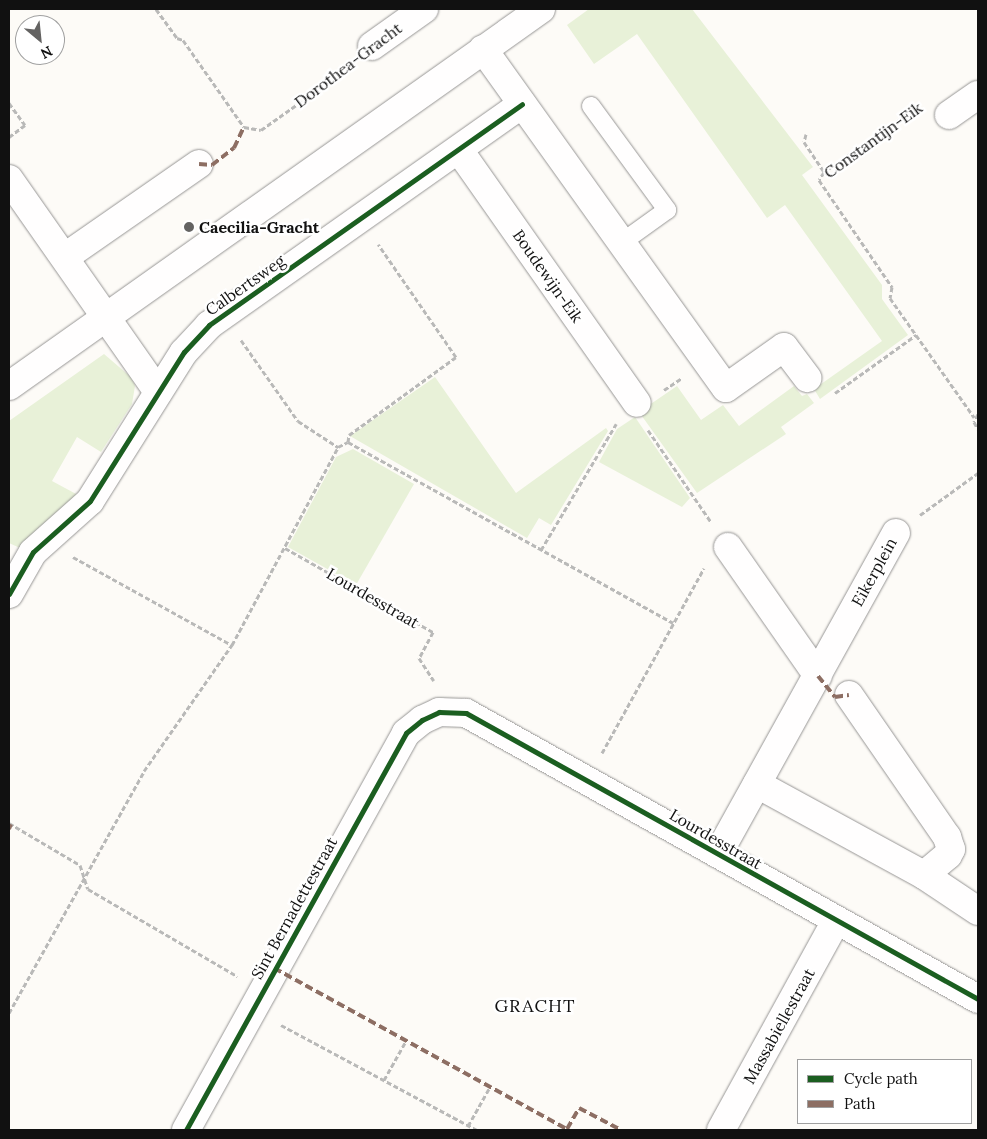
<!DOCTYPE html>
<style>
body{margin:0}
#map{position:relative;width:987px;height:1139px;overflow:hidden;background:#fdfbf7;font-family:Lora,serif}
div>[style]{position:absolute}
.green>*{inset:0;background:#e8f1d8}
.path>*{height:3px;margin-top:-1.5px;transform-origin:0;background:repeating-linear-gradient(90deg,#b9b9b8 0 5px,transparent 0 7.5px)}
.roads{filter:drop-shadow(0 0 1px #979695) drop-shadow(0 0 1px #979695)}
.lane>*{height:18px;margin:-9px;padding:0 9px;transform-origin:9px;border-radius:9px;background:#fffefe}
.street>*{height:28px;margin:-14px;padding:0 14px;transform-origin:14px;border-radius:14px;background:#fffefe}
.quiet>*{height:4px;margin-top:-2px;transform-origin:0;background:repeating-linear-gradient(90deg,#8d6e63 0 8px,transparent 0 12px)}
.cycleway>*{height:5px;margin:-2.5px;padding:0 2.5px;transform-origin:2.5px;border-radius:2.5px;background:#1b5e20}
.dots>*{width:14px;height:14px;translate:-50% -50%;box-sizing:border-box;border:2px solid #fff;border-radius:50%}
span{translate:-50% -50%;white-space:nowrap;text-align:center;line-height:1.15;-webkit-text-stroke:5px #fff;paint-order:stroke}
.street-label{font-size:16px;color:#111}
.poi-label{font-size:16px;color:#111;font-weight:700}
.left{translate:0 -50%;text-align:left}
.neighbourhood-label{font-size:18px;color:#111;letter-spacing:1px}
.frame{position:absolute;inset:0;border:10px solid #111;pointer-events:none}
.legend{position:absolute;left:797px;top:1059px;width:175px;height:65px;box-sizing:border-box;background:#fff;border:1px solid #a0a0a0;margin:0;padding:6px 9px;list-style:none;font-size:15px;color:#111}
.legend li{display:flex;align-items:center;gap:10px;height:25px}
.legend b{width:25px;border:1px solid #a0a0a0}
.north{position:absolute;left:15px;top:15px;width:50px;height:50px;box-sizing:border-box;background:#fff;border:1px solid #a0a0a0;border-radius:50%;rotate:152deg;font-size:14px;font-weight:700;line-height:20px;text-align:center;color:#111}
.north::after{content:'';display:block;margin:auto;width:18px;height:22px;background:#646362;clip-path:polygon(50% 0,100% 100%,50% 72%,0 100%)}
</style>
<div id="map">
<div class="green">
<i style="clip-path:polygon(589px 9px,692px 9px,813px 167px,802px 175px,882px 285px,882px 299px,908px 335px,820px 399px,814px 389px,882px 341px,785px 205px,767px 218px,637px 34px,594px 64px,567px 25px)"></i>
<i style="clip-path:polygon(104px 354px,132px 378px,135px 386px,132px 404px,101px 452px,77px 437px,52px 481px,78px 495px,20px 548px,9px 543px,9px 421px)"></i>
<i style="clip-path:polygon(435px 377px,516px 493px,606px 428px,608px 431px,551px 525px,539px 518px,527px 538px,350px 436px)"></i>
<i style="clip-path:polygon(677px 386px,701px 420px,723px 405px,739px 426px,794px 386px,802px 396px,807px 394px,814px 403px,781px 427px,786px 434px,697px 493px,639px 412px)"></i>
<i style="clip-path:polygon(635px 417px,690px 498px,682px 507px,599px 462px,617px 429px)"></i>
<i style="clip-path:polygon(353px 449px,414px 484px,356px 585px,288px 547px,336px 457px)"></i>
</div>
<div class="path">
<i style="left:156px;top:9px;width:36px;rotate:54deg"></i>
<i style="left:177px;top:38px;width:6px;rotate:18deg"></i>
<i style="left:183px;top:40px;width:106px;rotate:55deg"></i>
<i style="left:244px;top:127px;width:17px;rotate:10deg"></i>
<i style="left:261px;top:130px;width:109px;rotate:-35.3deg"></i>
<i style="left:9px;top:103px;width:27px;rotate:54deg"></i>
<i style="left:25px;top:125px;width:20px;rotate:143deg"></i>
<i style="left:919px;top:106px;width:116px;rotate:145.2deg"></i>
<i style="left:824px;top:172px;width:9px;rotate:122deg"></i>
<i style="left:819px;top:180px;width:130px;rotate:55.7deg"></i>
<i style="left:892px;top:287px;width:11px;rotate:100deg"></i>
<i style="left:890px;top:298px;width:146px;rotate:54.8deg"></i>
<i style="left:806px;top:134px;width:8px;rotate:104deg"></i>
<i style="left:804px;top:142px;width:36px;rotate:56deg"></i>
<i style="left:241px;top:340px;width:99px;rotate:54.9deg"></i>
<i style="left:298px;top:421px;width:48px;rotate:33deg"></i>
<i style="left:664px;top:390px;width:22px;rotate:-34deg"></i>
<i style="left:835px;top:393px;width:100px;rotate:-35.6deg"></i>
<i style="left:978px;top:414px;width:9px;rotate:117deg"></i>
<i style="left:974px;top:422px;width:8px;rotate:60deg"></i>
<i style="left:648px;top:430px;width:112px;rotate:55.6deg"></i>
<i style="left:348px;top:442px;width:7px;rotate:-82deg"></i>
<i style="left:349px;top:435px;width:132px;rotate:-36.1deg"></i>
<i style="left:456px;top:357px;width:137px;rotate:-124.6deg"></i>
<i style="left:920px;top:515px;width:72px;rotate:-35.9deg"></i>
<i style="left:285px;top:548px;width:170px;rotate:29.6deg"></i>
<i style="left:433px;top:632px;width:30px;rotate:118deg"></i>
<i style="left:419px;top:658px;width:27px;rotate:57deg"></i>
<i style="left:541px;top:550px;width:147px;rotate:-59.2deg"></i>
<i style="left:73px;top:557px;width:182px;rotate:29deg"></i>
<i style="left:602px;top:753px;width:211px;rotate:-61.1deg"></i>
<i style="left:9px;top:823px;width:82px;rotate:30.6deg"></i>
<i style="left:80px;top:865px;width:25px;rotate:72deg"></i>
<i style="left:88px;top:889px;width:173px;rotate:30.3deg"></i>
<i style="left:9px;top:1013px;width:277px;rotate:-60.8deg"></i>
<i style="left:144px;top:771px;width:154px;rotate:-55.1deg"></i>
<i style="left:232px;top:645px;width:225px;rotate:-61.8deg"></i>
<i style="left:338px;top:447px;width:11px;rotate:-27deg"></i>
<i style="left:348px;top:442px;width:372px;rotate:29.1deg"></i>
<i style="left:281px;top:1025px;width:222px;rotate:28.2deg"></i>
<i style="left:384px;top:1080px;width:45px;rotate:-60.6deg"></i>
<i style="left:468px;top:1126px;width:45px;rotate:-60.6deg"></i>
<i style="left:567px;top:1130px;width:1px;rotate:-90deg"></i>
</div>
<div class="roads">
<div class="lane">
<i style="left:591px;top:106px;width:129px;rotate:53.8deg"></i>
<i style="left:667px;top:210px;width:57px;rotate:144.3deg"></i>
</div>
<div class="street">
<i style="left:372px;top:46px;width:64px;rotate:-35.4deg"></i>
<i style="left:483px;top:49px;width:417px;rotate:54.4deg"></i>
<i style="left:726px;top:388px;width:71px;rotate:-35.3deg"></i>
<i style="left:784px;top:347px;width:39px;rotate:53deg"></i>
<i style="left:949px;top:115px;width:35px;rotate:-35deg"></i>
<i style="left:459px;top:150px;width:309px;rotate:54.9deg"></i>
<i style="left:9px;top:179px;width:260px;rotate:55deg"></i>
<i style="left:65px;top:257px;width:163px;rotate:-34.8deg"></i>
<i style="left:9px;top:386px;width:652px;rotate:-35.32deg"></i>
<i style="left:728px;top:547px;width:157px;rotate:55.1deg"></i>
<i style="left:9px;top:594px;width:48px;rotate:-60.3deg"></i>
<i style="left:33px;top:552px;width:76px;rotate:-41.8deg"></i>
<i style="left:90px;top:501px;width:176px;rotate:-57.8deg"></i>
<i style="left:184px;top:352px;width:37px;rotate:-47deg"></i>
<i style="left:209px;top:325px;width:383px;rotate:-35.2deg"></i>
<i style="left:849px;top:695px;width:173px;rotate:55.4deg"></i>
<i style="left:947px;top:837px;width:13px;rotate:72deg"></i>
<i style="left:951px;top:849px;width:7px;rotate:117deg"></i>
<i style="left:948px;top:855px;width:31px;rotate:140deg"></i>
<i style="left:757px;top:784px;width:190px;rotate:28.6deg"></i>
<i style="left:924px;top:875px;width:65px;rotate:33.7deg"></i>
<i style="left:718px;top:854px;width:367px;rotate:-61deg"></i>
<i style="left:186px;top:1130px;width:454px;rotate:-61deg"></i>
<i style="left:406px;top:733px;width:21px;rotate:-39deg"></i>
<i style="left:422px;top:720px;width:19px;rotate:-25deg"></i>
<i style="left:439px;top:712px;width:27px;rotate:2deg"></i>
<i style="left:466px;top:713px;width:586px;rotate:29.19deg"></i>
<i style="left:721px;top:1130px;width:239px;rotate:-61.2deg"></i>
</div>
</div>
<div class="quiet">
<i style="left:199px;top:164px;width:13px;rotate:4deg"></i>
<i style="left:212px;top:165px;width:28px;rotate:-38deg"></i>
<i style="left:234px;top:148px;width:23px;rotate:-65deg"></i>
<i style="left:818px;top:676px;width:27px;rotate:51deg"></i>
<i style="left:835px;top:697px;width:14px;rotate:-8deg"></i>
<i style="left:9px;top:829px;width:5px;rotate:-68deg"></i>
<i style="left:274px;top:968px;width:334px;rotate:28.8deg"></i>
<i style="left:567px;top:1129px;width:24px;rotate:-60deg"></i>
<i style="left:579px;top:1108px;width:47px;rotate:27.6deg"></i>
</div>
<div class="cycleway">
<i style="left:9px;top:594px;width:48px;rotate:-60.3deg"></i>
<i style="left:33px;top:552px;width:76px;rotate:-41.8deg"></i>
<i style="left:90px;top:501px;width:176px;rotate:-57.8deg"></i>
<i style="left:184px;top:352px;width:37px;rotate:-47deg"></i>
<i style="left:209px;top:325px;width:383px;rotate:-35.2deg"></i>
<i style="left:186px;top:1130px;width:454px;rotate:-61deg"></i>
<i style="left:406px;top:733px;width:21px;rotate:-39deg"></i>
<i style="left:422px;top:720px;width:19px;rotate:-25deg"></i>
<i style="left:439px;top:712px;width:27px;rotate:2deg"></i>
<i style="left:466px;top:713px;width:586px;rotate:29.19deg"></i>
</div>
<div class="dots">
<i style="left:189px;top:227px;background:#646362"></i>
</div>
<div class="street-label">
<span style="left:348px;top:65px;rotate:-37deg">Dorothea-Gracht</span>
<span style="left:873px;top:140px;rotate:-36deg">Constantijn-Eik</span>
<span style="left:548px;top:276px;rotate:55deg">Boudewijn-Eik</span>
<span style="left:245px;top:285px;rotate:-35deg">Calbertsweg</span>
<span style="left:874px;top:572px;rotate:-61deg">Eikerplein</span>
<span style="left:373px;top:598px;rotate:30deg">Lourdesstraat</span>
<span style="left:716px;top:839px;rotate:30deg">Lourdesstraat</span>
<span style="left:294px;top:908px;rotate:-61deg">Sint Bernadettestraat</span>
<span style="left:779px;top:1026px;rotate:-61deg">Massabiellestraat</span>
</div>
<div class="poi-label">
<span class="left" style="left:199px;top:227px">Caecilia-Gracht</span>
</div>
<div class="neighbourhood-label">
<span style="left:535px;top:1006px">GRACHT</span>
</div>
<div class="frame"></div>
<ul class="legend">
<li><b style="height:6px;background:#1b5e20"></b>Cycle path</li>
<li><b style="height:6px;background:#8d6e63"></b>Path</li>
</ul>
<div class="north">N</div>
</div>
